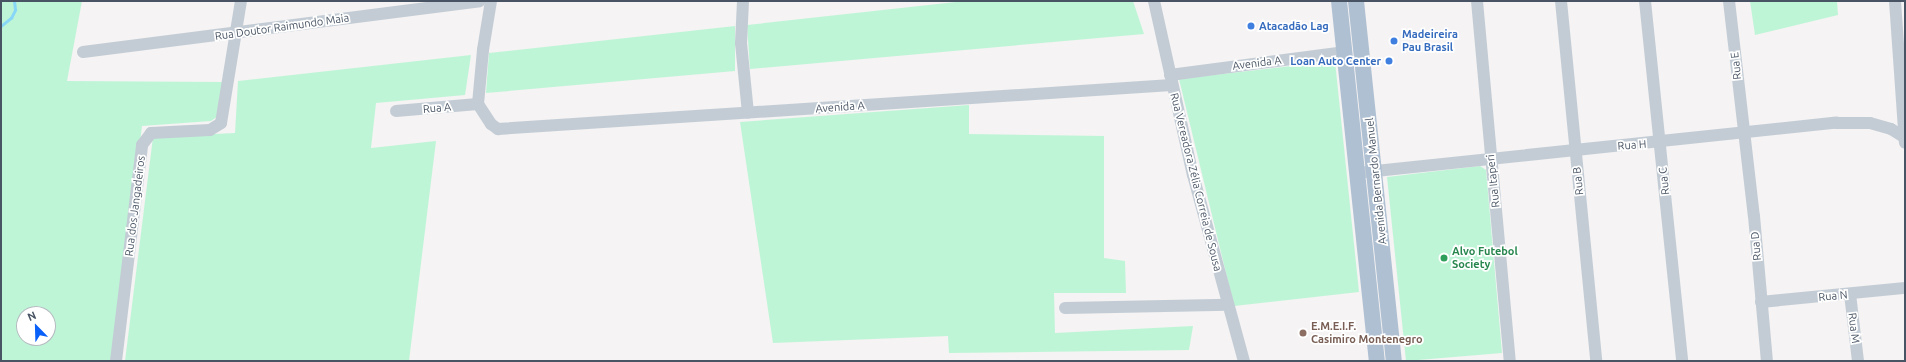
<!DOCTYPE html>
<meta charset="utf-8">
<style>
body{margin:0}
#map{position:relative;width:1906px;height:362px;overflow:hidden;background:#f5f3f3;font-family:Ubuntu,sans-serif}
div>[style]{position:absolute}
.green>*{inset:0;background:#bff5d7}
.stream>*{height:2.5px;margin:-1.25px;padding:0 1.25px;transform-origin:1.25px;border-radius:1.25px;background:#88d7f6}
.minor>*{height:12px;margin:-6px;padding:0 6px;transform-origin:6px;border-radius:6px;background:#c3ccd5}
.major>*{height:16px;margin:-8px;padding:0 8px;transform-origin:8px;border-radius:8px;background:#b0c0d3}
.dots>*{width:11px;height:11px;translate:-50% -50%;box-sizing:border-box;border:2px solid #fff;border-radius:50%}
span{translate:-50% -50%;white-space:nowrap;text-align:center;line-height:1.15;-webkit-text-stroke:3.5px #fff;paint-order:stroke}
.shop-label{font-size:11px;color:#366cbe;font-weight:700}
.left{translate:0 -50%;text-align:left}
.right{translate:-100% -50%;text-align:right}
.street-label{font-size:11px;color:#485463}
.leisure-label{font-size:11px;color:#27864d;font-weight:700}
.education-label{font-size:11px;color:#785e54;font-weight:700}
.frame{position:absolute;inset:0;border:2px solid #485463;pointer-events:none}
.north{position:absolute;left:16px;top:306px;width:40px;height:40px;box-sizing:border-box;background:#fff;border:1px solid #b6bbc1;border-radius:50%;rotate:337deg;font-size:11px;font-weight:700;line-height:16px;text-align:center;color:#485463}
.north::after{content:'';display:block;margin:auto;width:14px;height:18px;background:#0961f9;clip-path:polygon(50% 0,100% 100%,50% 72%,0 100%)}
</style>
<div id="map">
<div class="green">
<i style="clip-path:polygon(evenodd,1px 1px,82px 1px,67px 81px,223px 82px,221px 114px,211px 121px,142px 126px,113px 361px,1px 361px,1px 1px,24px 314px,48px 314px,48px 338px,24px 338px,24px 314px)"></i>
<i style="clip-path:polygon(965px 1px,1133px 1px,1144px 34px,750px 69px,747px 25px)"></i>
<i style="clip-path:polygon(1750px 1px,1837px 1px,1838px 15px,1755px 35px)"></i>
<i style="clip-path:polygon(735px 26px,735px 71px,486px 93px,489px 53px)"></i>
<i style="clip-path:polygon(471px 55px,465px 95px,376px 103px,371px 148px,436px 141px,409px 361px,125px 361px,153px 137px,235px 133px,238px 81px)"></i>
<i style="clip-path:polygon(1335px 61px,1359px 292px,1234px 306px,1179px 79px)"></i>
<i style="clip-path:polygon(969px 105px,969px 134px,1104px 136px,1104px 258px,1125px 261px,1126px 293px,1054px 293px,1055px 333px,1193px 326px,1189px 350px,949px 353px,948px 336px,773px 343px,740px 122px)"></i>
<i style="clip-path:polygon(1480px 166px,1486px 170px,1502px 353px,1406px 361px,1387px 177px)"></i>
</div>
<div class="stream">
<i style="left:1px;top:26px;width:13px;rotate:-39deg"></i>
<i style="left:11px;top:18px;width:9px;rotate:-63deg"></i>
<i style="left:15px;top:10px;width:9px;rotate:-96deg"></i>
</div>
<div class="minor">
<i style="left:491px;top:1px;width:50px;rotate:99.3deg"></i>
<i style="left:483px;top:50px;width:54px;rotate:95.3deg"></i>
<i style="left:478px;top:104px;width:24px;rotate:57deg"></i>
<i style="left:491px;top:124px;width:9px;rotate:36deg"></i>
<i style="left:498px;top:129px;width:675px;rotate:-3.74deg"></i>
<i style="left:743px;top:1px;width:42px;rotate:92.7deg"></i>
<i style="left:741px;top:43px;width:70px;rotate:84.3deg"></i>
<i style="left:1154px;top:1px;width:178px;rotate:77.4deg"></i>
<i style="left:1193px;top:175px;width:193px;rotate:74.7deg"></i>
<i style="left:1477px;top:1px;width:362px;rotate:84.8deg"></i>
<i style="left:1561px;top:1px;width:362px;rotate:84.4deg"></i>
<i style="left:1645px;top:1px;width:362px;rotate:84.1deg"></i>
<i style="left:1729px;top:1px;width:216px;rotate:83.4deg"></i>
<i style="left:1754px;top:216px;width:146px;rotate:84.9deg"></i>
<i style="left:1895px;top:1px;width:142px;rotate:86deg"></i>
<i style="left:83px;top:52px;width:400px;rotate:-7.3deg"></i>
<i style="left:1170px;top:75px;width:177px;rotate:-7.5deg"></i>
<i style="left:396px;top:111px;width:82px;rotate:-4.9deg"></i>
<i style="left:1366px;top:172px;width:473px;rotate:-6deg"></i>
<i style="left:1836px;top:123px;width:34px"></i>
<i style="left:1870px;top:123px;width:22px;rotate:16deg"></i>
<i style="left:1891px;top:129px;width:15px;rotate:32deg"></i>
<i style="left:1850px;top:294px;width:67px;rotate:83.2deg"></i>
<i style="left:1761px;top:302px;width:145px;rotate:-5.6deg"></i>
<i style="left:1065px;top:308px;width:163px;rotate:-1.1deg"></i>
<i style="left:116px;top:361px;width:218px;rotate:-83.1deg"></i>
<i style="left:142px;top:145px;width:15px;rotate:-53deg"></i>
<i style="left:151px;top:133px;width:59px;rotate:-2.9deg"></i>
<i style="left:210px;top:130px;width:13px;rotate:-32deg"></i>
<i style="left:221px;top:123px;width:124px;rotate:-80.7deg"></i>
</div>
<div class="major">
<i style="left:1339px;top:1px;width:362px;rotate:84deg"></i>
<i style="left:1356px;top:1px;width:362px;rotate:84deg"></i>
</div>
<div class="dots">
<i style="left:1251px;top:26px;background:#3f7fe0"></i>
<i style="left:1394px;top:41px;background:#3f7fe0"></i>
<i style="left:1389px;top:61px;background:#3f7fe0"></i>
<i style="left:1444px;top:258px;background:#2e9e5b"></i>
<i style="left:1303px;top:333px;background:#8d6e63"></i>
</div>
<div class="shop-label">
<span class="left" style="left:1259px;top:26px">Atacadão Lag</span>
<span class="left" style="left:1402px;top:41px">Madeireira<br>Pau Brasil</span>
<span class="right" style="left:1381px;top:61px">Loan Auto Center</span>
</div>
<div class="street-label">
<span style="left:282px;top:27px;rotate:-8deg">Rua Doutor Raimundo Maia</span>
<span style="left:1257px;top:63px;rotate:-7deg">Avenida A</span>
<span style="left:1736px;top:66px;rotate:-96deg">Rua E</span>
<span style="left:840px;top:107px;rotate:-4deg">Avenida A</span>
<span style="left:437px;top:108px;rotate:-5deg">Rua A</span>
<span style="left:1632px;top:145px;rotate:-4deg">Rua H</span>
<span style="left:1376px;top:181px;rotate:-96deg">Avenida Bernardo Manuel</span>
<span style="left:1493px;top:181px;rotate:-96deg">Rua Itaperi</span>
<span style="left:1578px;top:181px;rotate:-96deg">Rua B</span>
<span style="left:1664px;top:181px;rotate:-96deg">Rua C</span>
<span style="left:1196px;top:182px;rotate:76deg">Rua Vereadora Zélia Correia de Sousa</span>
<span style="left:135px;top:206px;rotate:-83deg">Rua dos Jangadeiros</span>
<span style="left:1756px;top:246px;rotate:-95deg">Rua D</span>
<span style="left:1833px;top:296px;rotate:-5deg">Rua N</span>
<span style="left:1854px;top:328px;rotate:83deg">Rua M</span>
</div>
<div class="leisure-label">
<span class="left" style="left:1452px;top:258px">Alvo Futebol<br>Society</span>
</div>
<div class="education-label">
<span class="left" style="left:1311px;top:333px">E.M.E.I.F.<br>Casimiro Montenegro</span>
</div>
<div class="frame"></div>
<div class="north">N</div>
</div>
